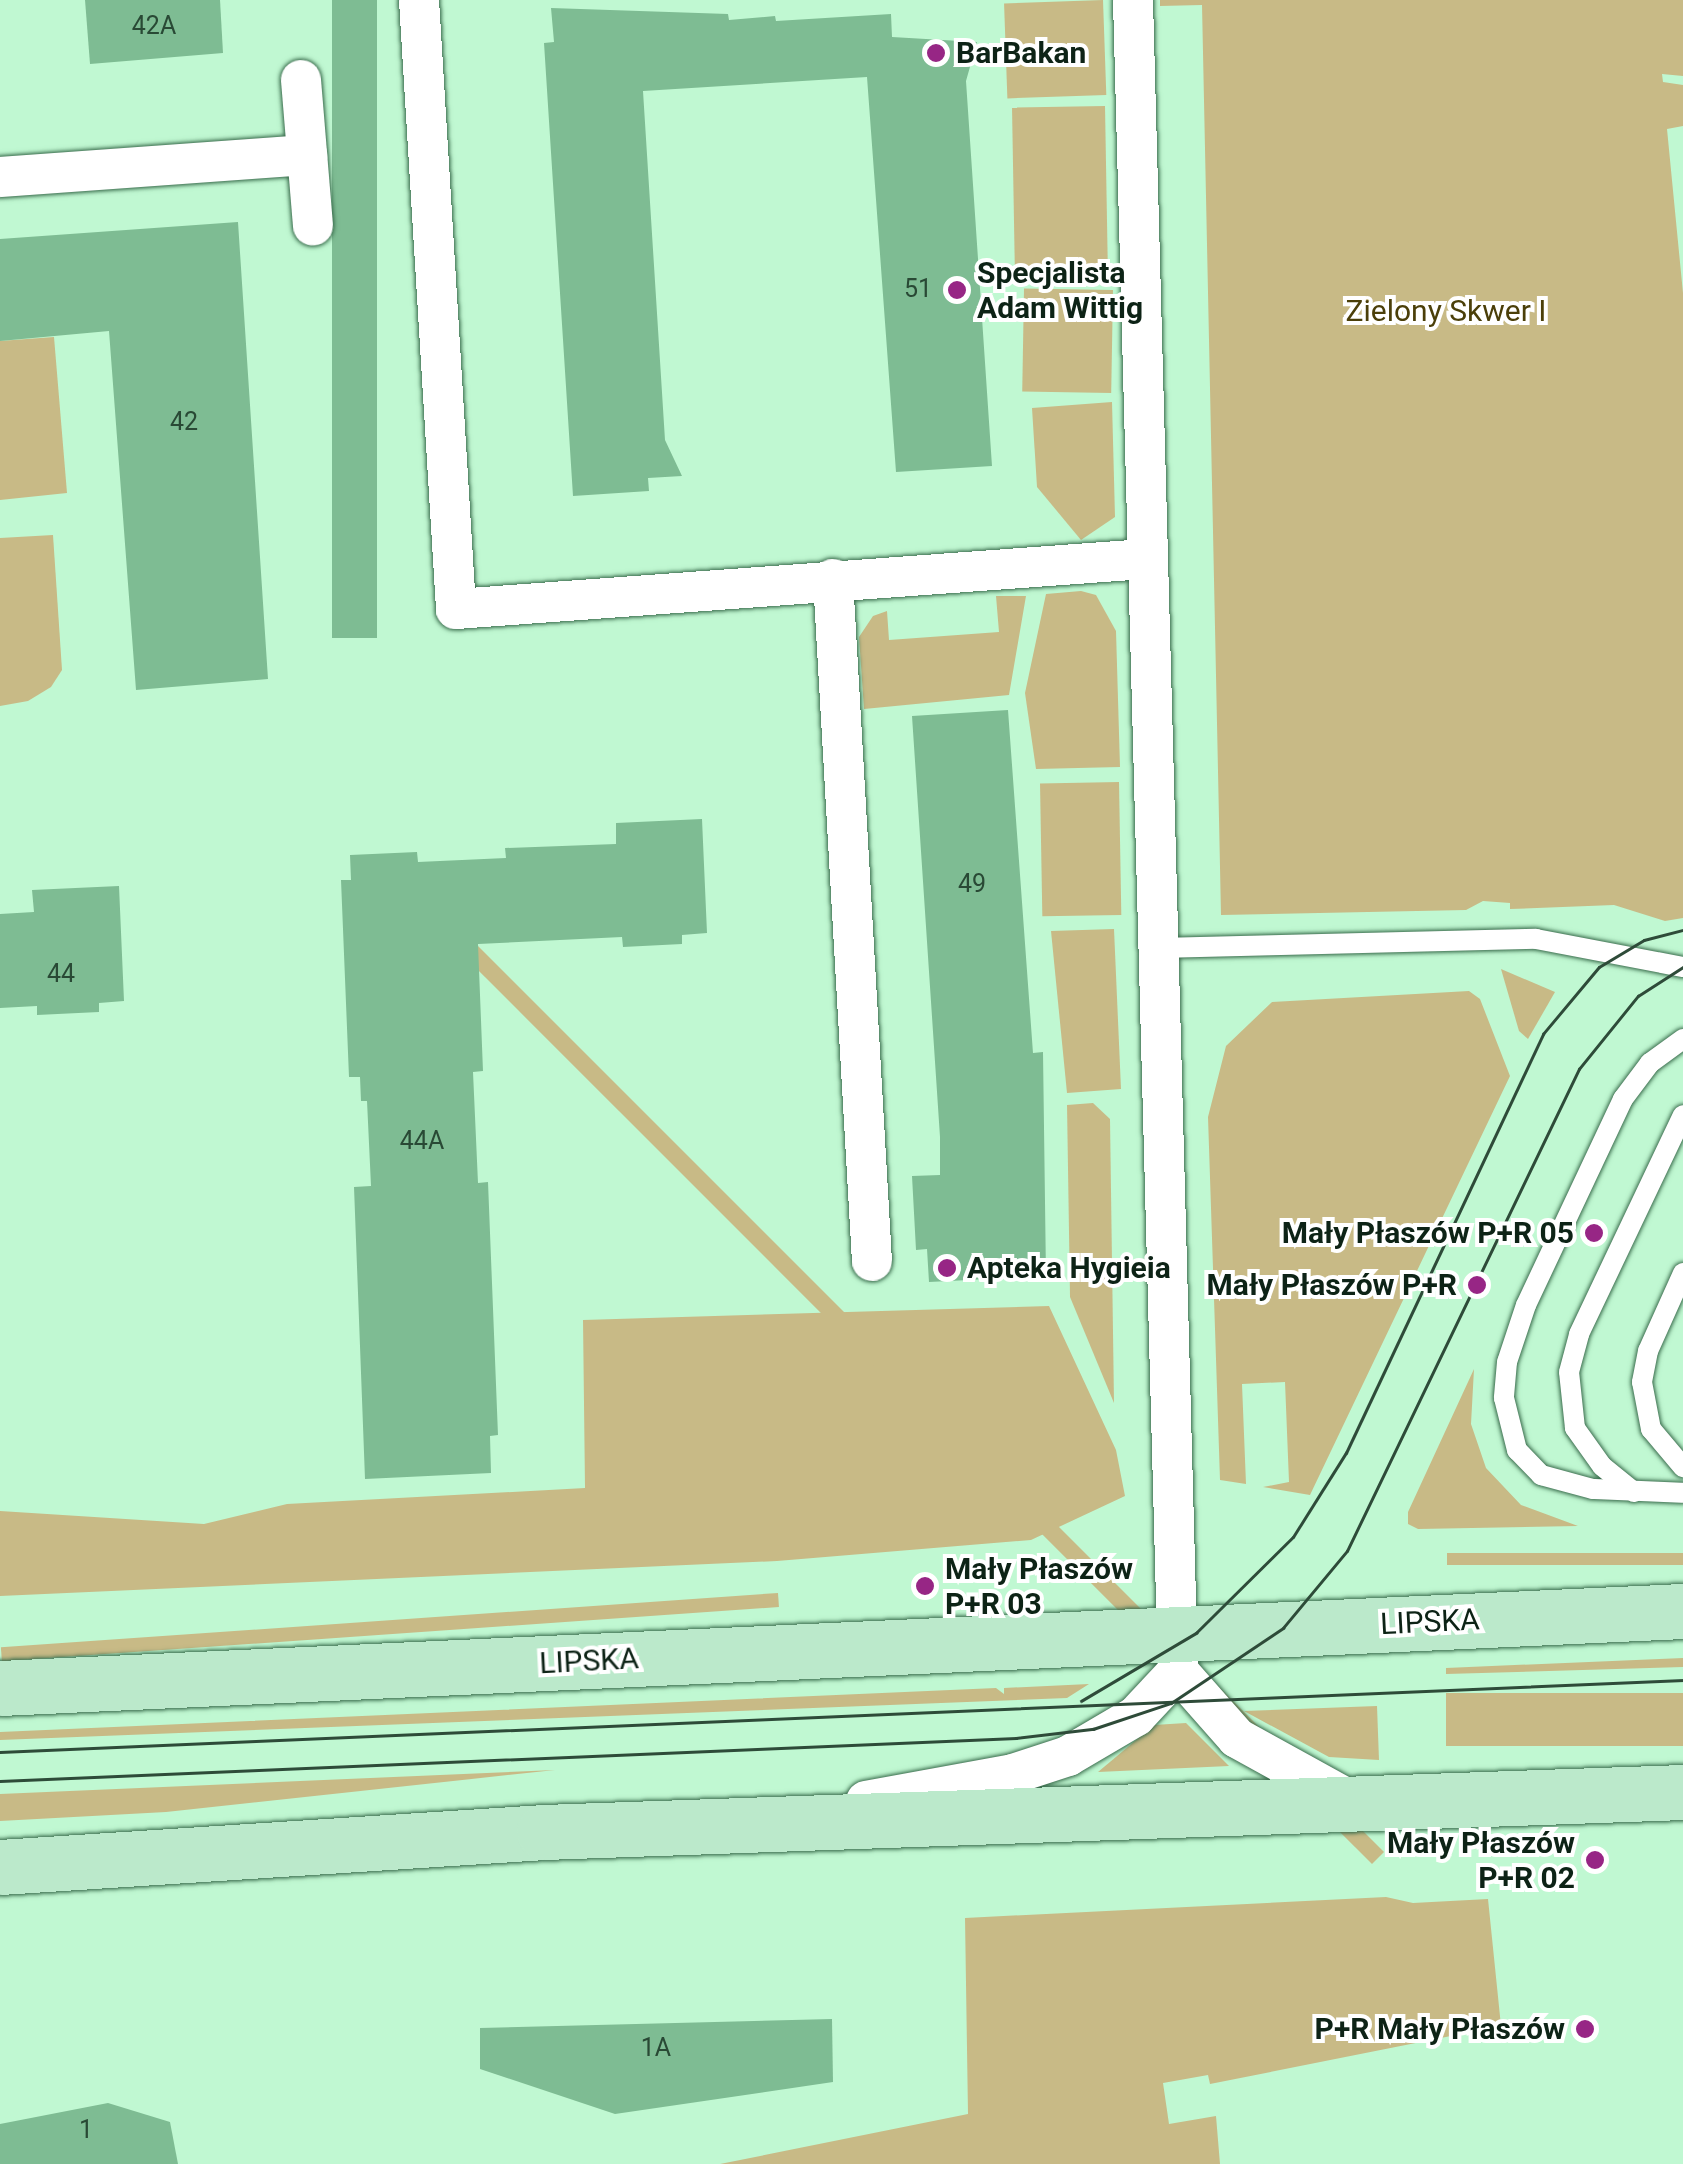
<!DOCTYPE html>
<meta charset="utf-8">
<style>
body{margin:0}
#map{position:relative;width:1683px;height:2164px;overflow:hidden;background:#c0f8d2;font-family:Roboto,sans-serif}
div>[style]{position:absolute}
.green>*{inset:0;background:#c8ba86;transform-origin:0 0}
.building>*{inset:0;background:#7ebc93;transform-origin:0 0}
.roads{filter:drop-shadow(0 0 2px #396c4c) drop-shadow(0 0 2px #396c4c)}
.lane>*{height:20px;margin:-10px;padding:0 10px;transform-origin:10px;border-radius:10px;background:#fff}
.street>*{height:40px;margin:-20px;padding:0 20px;transform-origin:20px;border-radius:20px;background:#fff}
.primary>*{height:55px;margin:-27.5px;padding:0 27.5px;transform-origin:27.5px;border-radius:27.5px;background:#bbe9cb}
.tram>*{height:2.5px;margin:-1.25px;padding:0 1.25px;transform-origin:1.25px;border-radius:1.25px;background:#2e4b39}
.dots>*{width:28px;height:28px;translate:-50% -50%;box-sizing:border-box;border:5px solid #fff;border-radius:50%}
span{translate:-50% -50%;white-space:nowrap;text-align:center;line-height:1.15;-webkit-text-stroke:8px #fff;paint-order:stroke}
.number-label{font-size:25px;color:#294935}
.number-label span{-webkit-text-stroke-width:0}
.poi-label{font-size:30px;color:#0d2316;font-weight:700}
.left{translate:0 -50%;text-align:left}
.right{translate:-100% -50%;text-align:right}
.park-label{font-size:30px;color:#4b3f09}
.street-label{font-size:30px;color:#0d2316}
</style>
<div id="map">
<div class="green">
<i style="left:1103px;top:0;width:95px;height:99px;rotate:88deg"></i>
<i style="clip-path:polygon(1160px 0,1683px 0,1683px 76px,1662px 74px,1663px 82px,1683px 85px,1683px 126px,1667px 129px,1683px 293px,1683px 918px,1665px 921px,1614px 905px,1510px 909px,1510px 903px,1483px 901px,1466px 910px,1221px 915px,1202px 5px,1160px 6px)"></i>
<i style="left:1105px;top:106px;width:176px;height:93px;rotate:89deg"></i>
<i style="left:1113px;top:290px;width:103px;height:89px;rotate:91deg"></i>
<i style="clip-path:polygon(54px 337px,67px 493px,0 500px,0 341px)"></i>
<i style="clip-path:polygon(1112px 402px,1115px 517px,1081px 540px,1037px 487px,1032px 408px)"></i>
<i style="clip-path:polygon(53px 535px,62px 670px,51px 687px,28px 701px,0 706px,0 538px)"></i>
<i style="clip-path:polygon(1081px 591px,1096px 595px,1116px 631px,1120px 767px,1036px 769px,1025px 693px,1046px 594px)"></i>
<i style="clip-path:polygon(996px 596px,1026px 596px,1009px 695px,864px 709px,859px 637px,873px 616px,887px 611px,889px 640px,999px 632px)"></i>
<i style="left:1119px;top:782px;width:133px;height:79px;rotate:89deg"></i>
<i style="clip-path:polygon(1114px 929px,1121px 1089px,1067px 1093px,1051px 931px)"></i>
<i style="clip-path:polygon(1501px 969px,1555px 992px,1528px 1039px,1519px 1031px)"></i>
<i style="clip-path:polygon(1469px 991px,1480px 999px,1510px 1076px,1310px 1495px,1263px 1487px,1289px 1482px,1285px 1382px,1242px 1384px,1246px 1484px,1220px 1480px,1208px 1117px,1226px 1046px,1272px 1002px)"></i>
<i style="clip-path:polygon(1093px 1103px,1110px 1119px,1114px 1403px,1070px 1297px,1067px 1105px)"></i>
<i style="clip-path:polygon(1049px 1306px,1116px 1450px,1125px 1496px,1031px 1540px,777px 1561px,0 1596px,0 1511px,204px 1524px,287px 1504px,585px 1488px,583px 1320px)"></i>
<i style="clip-path:polygon(1474px 1369px,1471px 1424px,1486px 1468px,1521px 1505px,1578px 1526px,1418px 1529px,1408px 1524px,1408px 1512px)"></i>
<i style="left:1683px;top:1553px;width:12px;height:236px;rotate:90deg"></i>
<i style="left:778px;top:1593px;width:14px;height:779px;rotate:86deg"></i>
<i style="clip-path:polygon(1683px 1658px,1683px 1667px,1446px 1674px,1446px 1668px)"></i>
<i style="clip-path:polygon(1089px 1684px,1067px 1698px,0 1740px,0 1732px,996px 1688px,1004px 1694px,1004px 1688px)"></i>
<i style="left:1683px;top:1693px;width:53px;height:237px;rotate:90deg"></i>
<i style="clip-path:polygon(1377px 1706px,1379px 1760px,1329px 1757px,1244px 1711px)"></i>
<i style="clip-path:polygon(1186px 1723px,1229px 1766px,1098px 1772px,1154px 1725px)"></i>
<i style="clip-path:polygon(555px 1770px,166px 1812px,0 1821px,0 1794px)"></i>
<i style="left:1384px;top:1852px;width:17px;height:1385px;rotate:135deg"></i>
<i style="clip-path:polygon(1386px 1897px,1413px 1903px,1488px 1899px,1501px 2026px,1210px 2084px,1208px 2075px,1163px 2083px,1169px 2124px,1216px 2116px,1220px 2164px,720px 2164px,968px 2114px,965px 1918px)"></i>
</div>
<div class="building">
<i style="clip-path:polygon(85px 0,220px 0,223px 53px,90px 64px)"></i>
<i style="left:332px;top:0;width:45px;height:638px"></i>
<i style="clip-path:polygon(551px 8px,728px 14px,729px 20px,775px 16px,776px 21px,891px 14px,892px 37px,977px 42px,966px 81px,992px 466px,896px 472px,867px 77px,643px 91px,665px 440px,682px 476px,648px 478px,649px 491px,573px 496px,544px 43px,554px 42px)"></i>
<i style="clip-path:polygon(238px 222px,268px 679px,136px 690px,109px 331px,0 341px,0 239px)"></i>
<i style="clip-path:polygon(1008px 710px,1033px 1053px,1043px 1052px,1046px 1276px,929px 1282px,927px 1249px,916px 1250px,912px 1176px,940px 1175px,940px 1137px,912px 716px)"></i>
<i style="clip-path:polygon(702px 819px,707px 933px,682px 935px,682px 944px,623px 947px,622px 937px,478px 944px,483px 1071px,473px 1072px,478px 1183px,488px 1182px,498px 1435px,490px 1436px,491px 1473px,365px 1479px,354px 1187px,371px 1186px,367px 1101px,361px 1101px,360px 1077px,349px 1077px,341px 880px,351px 880px,350px 855px,417px 852px,418px 862px,506px 858px,505px 848px,616px 844px,616px 823px)"></i>
<i style="clip-path:polygon(119px 886px,124px 1001px,99px 1003px,99px 1012px,37px 1015px,37px 1006px,0 1008px,0 914px,34px 912px,32px 890px)"></i>
<i style="clip-path:polygon(832px 2019px,833px 2082px,615px 2114px,480px 2069px,480px 2028px)"></i>
<i style="clip-path:polygon(108px 2103px,170px 2122px,178px 2164px,0 2164px,0 2124px)"></i>
</div>
<div class="roads">
<div class="lane">
<i style="left:1159px;top:948px;width:377px;rotate:-1.4deg"></i>
<i style="left:1536px;top:939px;width:150px;rotate:10.8deg"></i>
<i style="left:1683px;top:1039px;width:41px;rotate:144deg"></i>
<i style="left:1650px;top:1063px;width:45px;rotate:126.9deg"></i>
<i style="left:1623px;top:1099px;width:228px;rotate:115.2deg"></i>
<i style="left:1526px;top:1305px;width:60px;rotate:108.4deg"></i>
<i style="left:1507px;top:1362px;width:36px;rotate:95deg"></i>
<i style="left:1504px;top:1398px;width:54px;rotate:76deg"></i>
<i style="left:1517px;top:1450px;width:35px;rotate:46deg"></i>
<i style="left:1541px;top:1475px;width:54px;rotate:15.1deg"></i>
<i style="left:1593px;top:1489px;width:90px;rotate:2.5deg"></i>
<i style="left:1683px;top:1273px;width:85px;rotate:114.2deg"></i>
<i style="left:1648px;top:1351px;width:32px;rotate:101deg"></i>
<i style="left:1642px;top:1382px;width:48px;rotate:79.2deg"></i>
<i style="left:1651px;top:1429px;width:50px;rotate:49.9deg"></i>
<i style="left:1634px;top:1492px;width:41px;rotate:-140.9deg"></i>
<i style="left:1602px;top:1466px;width:47px;rotate:-125.4deg"></i>
<i style="left:1575px;top:1428px;width:56px;rotate:-96.1deg"></i>
<i style="left:1569px;top:1372px;width:39px;rotate:-75deg"></i>
<i style="left:1579px;top:1334px;width:242px;rotate:-64.6deg"></i>
</div>
<div class="street">
<i style="left:419px;top:0;width:610px;rotate:86.52deg"></i>
<i style="left:456px;top:609px;width:691px;rotate:-4.15deg"></i>
<i style="left:1133px;top:0;width:1672px;rotate:88.46deg"></i>
<i style="left:1178px;top:1671px;width:89px;rotate:48.6deg"></i>
<i style="left:1237px;top:1738px;width:130px;rotate:28.9deg"></i>
<i style="left:301px;top:80px;width:146px;rotate:85.3deg"></i>
<i style="left:0;top:177px;width:308px;rotate:-4.1deg"></i>
<i style="left:833px;top:579px;width:683px;rotate:86.73deg"></i>
<i style="left:866px;top:1801px;width:149px;rotate:-10.4deg"></i>
<i style="left:1013px;top:1774px;width:58px;rotate:-18.1deg"></i>
<i style="left:1068px;top:1756px;width:79px;rotate:-30.5deg"></i>
<i style="left:1136px;top:1716px;width:62px;rotate:-47deg"></i>
</div>
<div class="primary">
<i style="left:0;top:1688px;width:1685px;rotate:-2.62deg"></i>
<i style="left:0;top:1867px;width:545px;rotate:-3.68deg"></i>
<i style="left:544px;top:1832px;width:1140px;rotate:-2.01deg"></i>
</div>
</div>
<div class="tram">
<i style="left:1081px;top:1701px;width:134px;rotate:-30.6deg"></i>
<i style="left:1196px;top:1633px;width:136px;rotate:-44.7deg"></i>
<i style="left:1293px;top:1537px;width:99px;rotate:-57.8deg"></i>
<i style="left:1346px;top:1453px;width:463px;rotate:-64.8deg"></i>
<i style="left:1543px;top:1034px;width:87px;rotate:-50.1deg"></i>
<i style="left:1599px;top:967px;width:52px;rotate:-31deg"></i>
<i style="left:1644px;top:940px;width:40px;rotate:-14.4deg"></i>
<i style="left:0;top:1752px;width:1685px;rotate:-2.45deg"></i>
<i style="left:0;top:1781px;width:1017px;rotate:-2.42deg"></i>
<i style="left:1016px;top:1738px;width:78px;rotate:-6.7deg"></i>
<i style="left:1093px;top:1729px;width:82px;rotate:-18.4deg"></i>
<i style="left:1171px;top:1703px;width:135px;rotate:-33.8deg"></i>
<i style="left:1283px;top:1628px;width:100px;rotate:-50.3deg"></i>
<i style="left:1347px;top:1551px;width:535px;rotate:-64.3deg"></i>
<i style="left:1579px;top:1069px;width:94px;rotate:-51.1deg"></i>
<i style="left:1638px;top:996px;width:54px;rotate:-32.8deg"></i>
</div>
<div class="dots">
<i style="left:936px;top:53px;background:#972685"></i>
<i style="left:957px;top:290px;background:#972685"></i>
<i style="left:1594px;top:1233px;background:#972685"></i>
<i style="left:947px;top:1268px;background:#972685"></i>
<i style="left:1477px;top:1285px;background:#972685"></i>
<i style="left:925px;top:1586px;background:#972685"></i>
<i style="left:1595px;top:1860px;background:#972685"></i>
<i style="left:1585px;top:2029px;background:#972685"></i>
</div>
<div class="number-label">
<span style="left:154px;top:26px">42A</span>
<span style="left:918px;top:289px">51</span>
<span style="left:184px;top:422px">42</span>
<span style="left:972px;top:884px">49</span>
<span style="left:61px;top:974px">44</span>
<span style="left:422px;top:1141px">44A</span>
<span style="left:656px;top:2048px">1A</span>
<span style="left:86px;top:2130px">1</span>
</div>
<div class="poi-label">
<span class="left" style="left:956px;top:53px">BarBakan</span>
<span class="left" style="left:977px;top:290px">Specjalista<br>Adam Wittig</span>
<span class="right" style="left:1574px;top:1233px">Mały Płaszów P+R 05</span>
<span class="left" style="left:967px;top:1268px">Apteka Hygieia</span>
<span class="right" style="left:1457px;top:1285px">Mały Płaszów P+R</span>
<span class="left" style="left:945px;top:1586px">Mały Płaszów<br>P+R 03</span>
<span class="right" style="left:1575px;top:1860px">Mały Płaszów<br>P+R 02</span>
<span class="right" style="left:1565px;top:2029px">P+R Mały Płaszów</span>
</div>
<div class="park-label">
<span style="left:1446px;top:311px">Zielony Skwer I</span>
</div>
<div class="street-label">
<span style="left:1430px;top:1622px;rotate:-3deg">LIPSKA</span>
<span style="left:589px;top:1661px;rotate:-3deg">LIPSKA</span>
</div>
</div>
